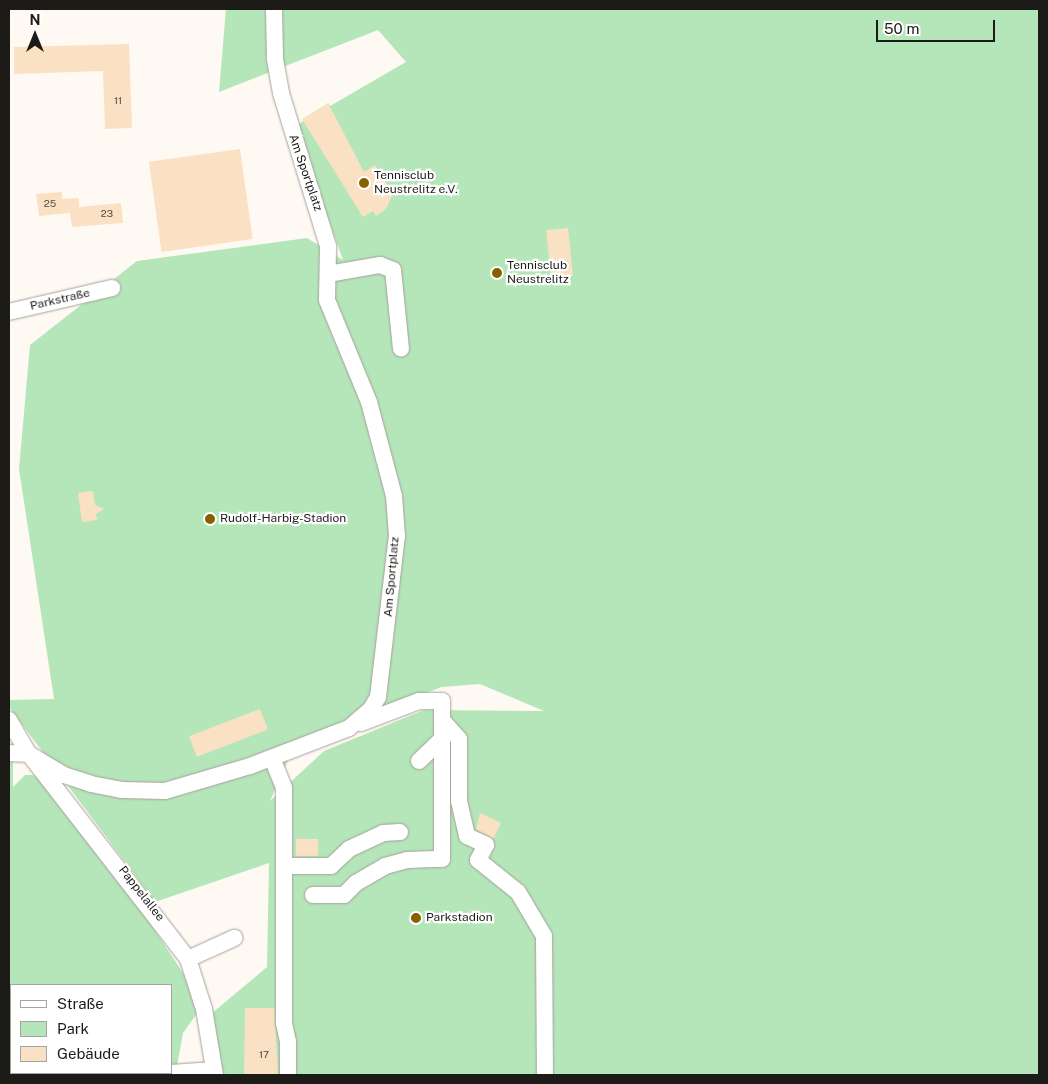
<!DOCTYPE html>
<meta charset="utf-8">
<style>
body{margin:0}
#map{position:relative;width:1048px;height:1084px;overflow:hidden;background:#fef9f3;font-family:"Public Sans",sans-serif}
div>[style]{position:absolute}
.green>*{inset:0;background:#b4e6ba}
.building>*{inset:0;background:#fbe1c3;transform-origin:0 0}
.roads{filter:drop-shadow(0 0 1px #a7a19a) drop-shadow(0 0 1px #a7a19a)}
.minor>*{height:16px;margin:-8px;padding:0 8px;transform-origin:8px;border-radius:8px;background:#fff}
.dots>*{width:14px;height:14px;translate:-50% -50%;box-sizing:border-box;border:2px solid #fff;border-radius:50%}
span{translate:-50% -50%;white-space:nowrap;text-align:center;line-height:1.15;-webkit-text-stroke:4.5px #fff;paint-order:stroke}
.number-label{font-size:10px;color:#544c43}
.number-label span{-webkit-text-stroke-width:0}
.street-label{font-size:12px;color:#1d1b18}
.poi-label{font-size:12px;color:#1d1b18}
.left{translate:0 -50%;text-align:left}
.frame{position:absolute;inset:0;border:10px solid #1d1b18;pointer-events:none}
.legend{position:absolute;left:10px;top:984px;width:162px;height:90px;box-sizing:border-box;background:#fff;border:1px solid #a5a4a3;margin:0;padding:6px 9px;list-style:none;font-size:15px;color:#1d1b18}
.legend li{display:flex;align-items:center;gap:10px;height:25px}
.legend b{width:25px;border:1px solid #a5a4a3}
.north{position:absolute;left:10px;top:10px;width:50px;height:50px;-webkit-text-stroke:4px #fff;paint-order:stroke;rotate:0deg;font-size:14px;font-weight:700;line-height:20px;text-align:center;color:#1d1b18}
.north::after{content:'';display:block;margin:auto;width:18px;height:22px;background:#1d1b18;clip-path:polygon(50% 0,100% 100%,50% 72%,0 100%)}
.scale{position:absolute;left:876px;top:20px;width:119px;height:22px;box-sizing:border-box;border:2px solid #1d1b18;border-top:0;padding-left:6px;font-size:15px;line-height:18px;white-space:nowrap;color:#1d1b18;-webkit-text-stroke:4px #fff;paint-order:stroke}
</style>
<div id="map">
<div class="green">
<i style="clip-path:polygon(evenodd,226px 9px,1039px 9px,1039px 1075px,222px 1075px,211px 1014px,267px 967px,269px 863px,155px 902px,9px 707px,9px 700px,54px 699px,19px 469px,30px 345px,137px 261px,307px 238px,343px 260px,295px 127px,328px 103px,330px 106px,406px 62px,378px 30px,219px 92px,226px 9px,480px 684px,544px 711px,424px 710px,324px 751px,270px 801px,297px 740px,442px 687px,480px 684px)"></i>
<i style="clip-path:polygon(9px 758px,13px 758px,13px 787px,25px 775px,33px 775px,46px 783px,127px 888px,189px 982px,198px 1012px,183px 1033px,177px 1066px,171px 1069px,171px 985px,11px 985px,11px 1073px,110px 1073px,9px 1075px)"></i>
</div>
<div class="building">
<i style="clip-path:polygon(129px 44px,132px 128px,105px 129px,103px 71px,14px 74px,14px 47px)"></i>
<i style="clip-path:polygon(328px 103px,364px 172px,375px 165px,393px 194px,386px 209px,376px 216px,373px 211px,363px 217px,302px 119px)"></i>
<i style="left:240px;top:149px;width:91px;height:92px;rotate:82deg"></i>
<i style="clip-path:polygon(62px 192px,62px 199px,79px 198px,79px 207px,121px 203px,123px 223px,72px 227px,70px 213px,39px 216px,36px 194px)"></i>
<i style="left:568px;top:228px;width:48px;height:22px;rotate:84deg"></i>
<i style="clip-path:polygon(93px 491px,95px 505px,104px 509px,96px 514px,97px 520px,82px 522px,78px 493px)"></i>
<i style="left:260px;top:709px;width:22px;height:76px;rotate:69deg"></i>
<i style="clip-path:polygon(480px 813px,501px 823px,493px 839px,476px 829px)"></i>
<i style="left:318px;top:839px;width:17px;height:22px;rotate:90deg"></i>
<i style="clip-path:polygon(245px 1008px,274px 1008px,278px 1075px,244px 1075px)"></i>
</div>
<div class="roads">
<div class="minor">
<i style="left:328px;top:274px;width:53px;rotate:-9.8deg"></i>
<i style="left:380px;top:265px;width:14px;rotate:21deg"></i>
<i style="left:393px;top:270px;width:79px;rotate:84.2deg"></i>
<i style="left:9px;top:312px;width:106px;rotate:-13.1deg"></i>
<i style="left:9px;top:720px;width:39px;rotate:60deg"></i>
<i style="left:29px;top:754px;width:259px;rotate:52.2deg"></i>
<i style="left:188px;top:959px;width:52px;rotate:72.3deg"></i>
<i style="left:204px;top:1009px;width:67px;rotate:80.5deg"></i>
<i style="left:442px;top:720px;width:25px;rotate:48deg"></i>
<i style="left:459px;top:739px;width:62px;rotate:90deg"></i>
<i style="left:459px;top:801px;width:36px;rotate:77deg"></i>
<i style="left:467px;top:836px;width:21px;rotate:25deg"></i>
<i style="left:486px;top:845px;width:17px;rotate:118deg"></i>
<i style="left:478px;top:860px;width:51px;rotate:38.7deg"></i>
<i style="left:518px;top:892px;width:51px;rotate:59.4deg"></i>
<i style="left:544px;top:936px;width:139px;rotate:89.6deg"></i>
<i style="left:9px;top:753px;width:20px;rotate:3deg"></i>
<i style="left:29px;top:754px;width:41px;rotate:31deg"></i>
<i style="left:64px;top:775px;width:28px;rotate:18deg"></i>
<i style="left:91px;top:784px;width:32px;rotate:11deg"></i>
<i style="left:122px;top:790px;width:43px;rotate:1.3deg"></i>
<i style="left:165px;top:791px;width:89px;rotate:-16.4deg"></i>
<i style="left:250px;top:766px;width:106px;rotate:-21deg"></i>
<i style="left:349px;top:728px;width:29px;rotate:-41deg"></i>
<i style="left:371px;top:709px;width:14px;rotate:-60deg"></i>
<i style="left:378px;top:697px;width:162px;rotate:-83.3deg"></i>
<i style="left:397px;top:536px;width:40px;rotate:-94.3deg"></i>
<i style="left:394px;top:496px;width:97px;rotate:-104.9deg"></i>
<i style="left:369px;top:402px;width:110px;rotate:-112.4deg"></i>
<i style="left:327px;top:300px;width:54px;rotate:-88.9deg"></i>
<i style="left:328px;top:246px;width:160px;rotate:-107.1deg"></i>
<i style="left:281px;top:93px;width:36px;rotate:-100deg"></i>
<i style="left:275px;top:58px;width:49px;rotate:-91.2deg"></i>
<i style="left:272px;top:758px;width:32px;rotate:68deg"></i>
<i style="left:284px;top:788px;width:235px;rotate:90deg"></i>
<i style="left:284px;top:1023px;width:19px;rotate:78deg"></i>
<i style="left:288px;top:1042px;width:33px;rotate:90deg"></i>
<i style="left:419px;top:761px;width:32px;rotate:-44deg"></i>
<i style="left:284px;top:866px;width:47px"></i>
<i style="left:331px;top:866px;width:25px;rotate:-43deg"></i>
<i style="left:349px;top:849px;width:38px;rotate:-25deg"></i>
<i style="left:383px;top:833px;width:17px;rotate:-3deg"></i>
<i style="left:313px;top:895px;width:31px"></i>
<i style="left:344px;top:895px;width:17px;rotate:-45deg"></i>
<i style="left:356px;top:883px;width:34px;rotate:-30deg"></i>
<i style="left:385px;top:866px;width:23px;rotate:-15deg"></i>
<i style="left:407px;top:860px;width:35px;rotate:-2deg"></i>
<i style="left:442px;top:859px;width:158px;rotate:-90deg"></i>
<i style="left:442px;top:701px;width:23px;rotate:180deg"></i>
<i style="left:419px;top:701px;width:62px;rotate:159.2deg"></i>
<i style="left:188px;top:959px;width:51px;rotate:-24.5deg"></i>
<i style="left:171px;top:1073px;width:43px;rotate:-4deg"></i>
<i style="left:9px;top:1074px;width:2px;rotate:27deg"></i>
<i style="left:125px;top:1075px;width:44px;rotate:-2.6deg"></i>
</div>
</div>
<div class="dots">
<i style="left:364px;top:183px;background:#896000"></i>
<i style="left:497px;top:273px;background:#896000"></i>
<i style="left:210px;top:519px;background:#896000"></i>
<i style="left:416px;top:918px;background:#896000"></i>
</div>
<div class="number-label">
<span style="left:118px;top:101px">11</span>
<span style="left:50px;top:204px">25</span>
<span style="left:107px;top:214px">23</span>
<span style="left:264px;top:1055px">17</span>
</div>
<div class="street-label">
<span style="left:305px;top:173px;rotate:71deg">Am Sportplatz</span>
<span style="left:60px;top:300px;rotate:-13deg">Parkstraße</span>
<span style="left:392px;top:577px;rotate:-85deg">Am Sportplatz</span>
<span style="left:141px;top:894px;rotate:52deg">Pappelallee</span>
</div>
<div class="poi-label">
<span class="left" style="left:374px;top:183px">Tennisclub<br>Neustrelitz e.V.</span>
<span class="left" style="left:507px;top:273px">Tennisclub<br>Neustrelitz</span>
<span class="left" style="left:220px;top:519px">Rudolf-Harbig-Stadion</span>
<span class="left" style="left:426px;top:918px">Parkstadion</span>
</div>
<div class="frame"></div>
<ul class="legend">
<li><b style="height:6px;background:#fff"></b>Straße</li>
<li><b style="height:14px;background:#b4e6ba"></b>Park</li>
<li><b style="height:14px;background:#fbe1c3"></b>Gebäude</li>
</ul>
<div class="north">N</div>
<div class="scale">50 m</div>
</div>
